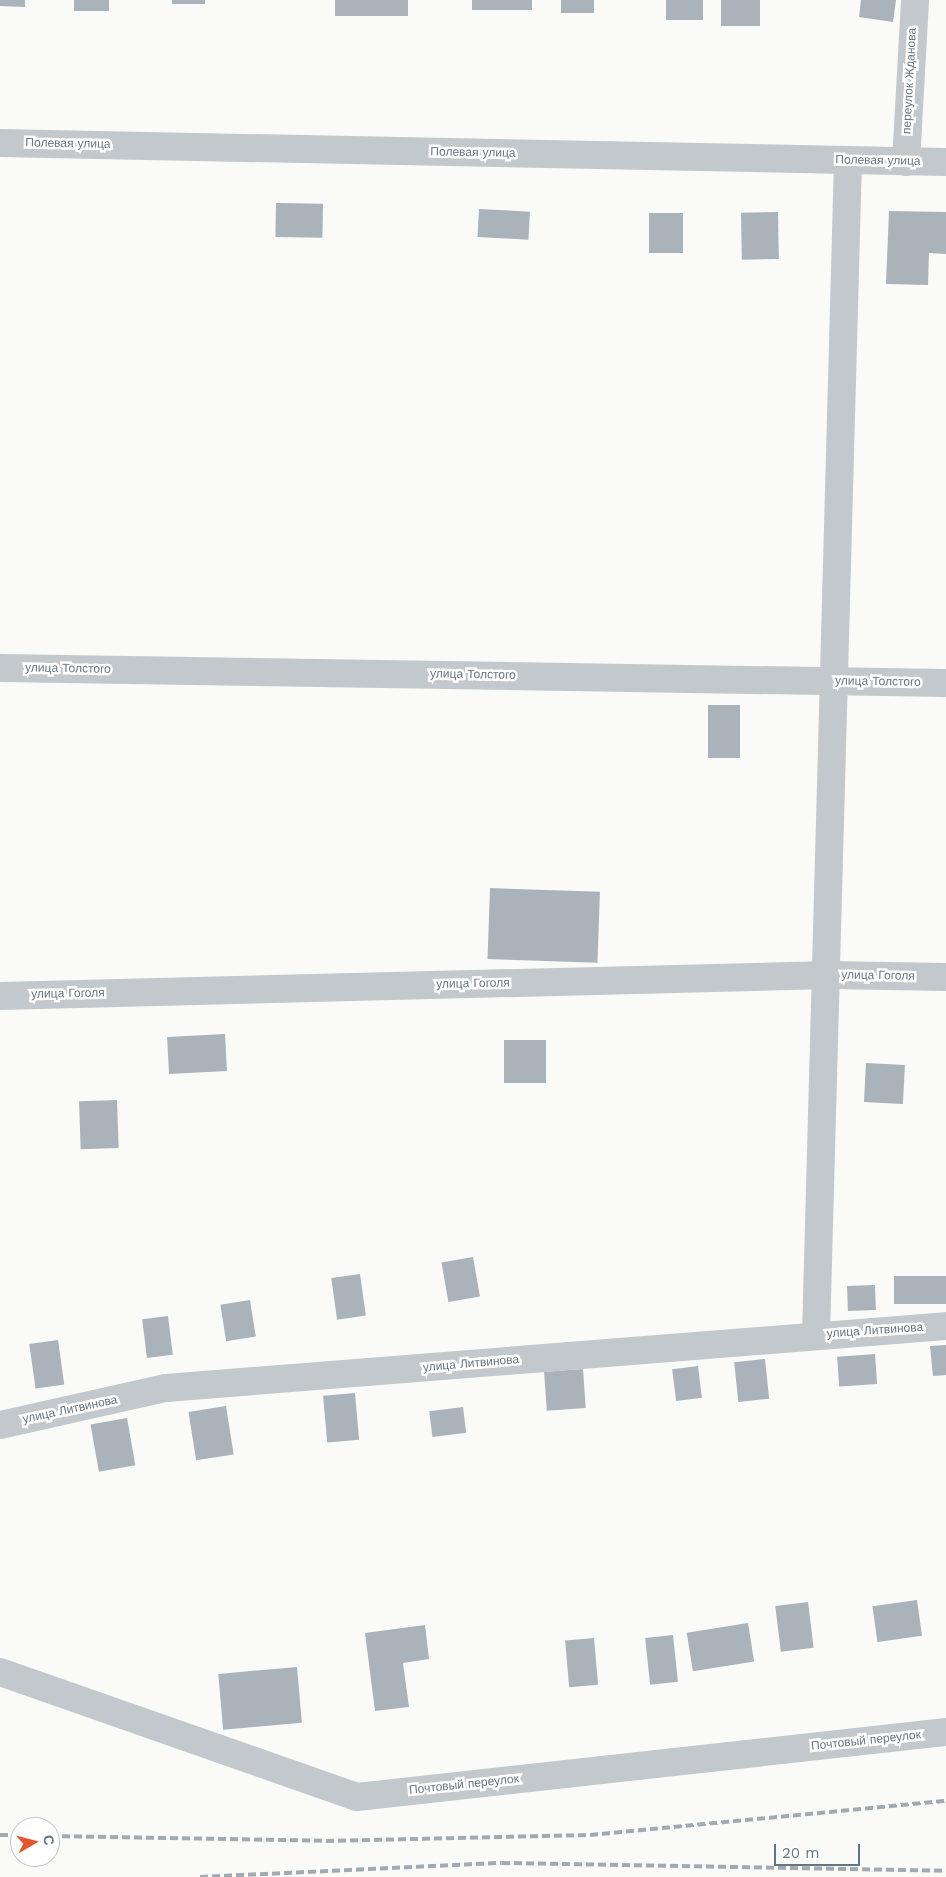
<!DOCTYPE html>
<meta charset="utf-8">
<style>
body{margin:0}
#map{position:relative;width:946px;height:1877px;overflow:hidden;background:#fafaf8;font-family:"Work Sans",sans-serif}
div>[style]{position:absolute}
.building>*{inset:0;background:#aab3b9;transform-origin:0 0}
.minor>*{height:28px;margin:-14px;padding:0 14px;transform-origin:14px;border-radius:14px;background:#c3c8cc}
.rail>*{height:4px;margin-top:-2px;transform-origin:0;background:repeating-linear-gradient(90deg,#a2aab0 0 8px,transparent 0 12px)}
span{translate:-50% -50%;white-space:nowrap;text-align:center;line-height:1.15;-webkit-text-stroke:5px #fff;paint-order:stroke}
.street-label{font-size:12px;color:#657683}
.north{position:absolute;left:10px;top:1817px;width:50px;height:50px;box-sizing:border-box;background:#fff;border:1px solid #c1c8cd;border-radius:50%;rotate:82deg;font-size:14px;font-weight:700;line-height:20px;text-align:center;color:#657683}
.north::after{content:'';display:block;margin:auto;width:18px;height:22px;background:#e4572e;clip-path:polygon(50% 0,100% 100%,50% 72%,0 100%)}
.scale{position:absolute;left:774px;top:1844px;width:86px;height:22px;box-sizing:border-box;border:2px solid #657683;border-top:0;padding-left:6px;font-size:15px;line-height:18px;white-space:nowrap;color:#657683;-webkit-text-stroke:4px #fff;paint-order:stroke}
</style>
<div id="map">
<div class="building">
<i style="clip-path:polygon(0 0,25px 0,25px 7px,0 6px)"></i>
<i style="left:74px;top:0;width:35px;height:11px"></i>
<i style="left:172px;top:0;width:33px;height:4px"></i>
<i style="left:335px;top:0;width:73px;height:16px"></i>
<i style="left:472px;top:0;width:60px;height:10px"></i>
<i style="left:561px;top:0;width:33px;height:13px"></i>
<i style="left:666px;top:0;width:37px;height:20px"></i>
<i style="left:721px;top:0;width:39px;height:26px"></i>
<i style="clip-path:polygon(861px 0,896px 0,893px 22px,859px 17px)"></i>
<i style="left:276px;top:203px;width:47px;height:34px;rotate:1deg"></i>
<i style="left:479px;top:209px;width:51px;height:28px;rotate:3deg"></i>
<i style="clip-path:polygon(889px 211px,946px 212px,946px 254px,929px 253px,928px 285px,886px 284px)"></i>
<i style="left:778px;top:212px;width:47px;height:37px;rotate:89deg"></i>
<i style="left:649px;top:213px;width:34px;height:40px"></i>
<i style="left:708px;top:705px;width:32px;height:53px"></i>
<i style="left:490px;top:888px;width:110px;height:71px;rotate:2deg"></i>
<i style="left:225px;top:1034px;width:37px;height:58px;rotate:87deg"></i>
<i style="left:504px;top:1040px;width:42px;height:43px"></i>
<i style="left:866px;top:1063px;width:39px;height:39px;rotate:3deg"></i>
<i style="left:117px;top:1100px;width:48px;height:38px;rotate:88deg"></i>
<i style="left:473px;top:1257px;width:40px;height:32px;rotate:80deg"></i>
<i style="left:360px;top:1274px;width:42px;height:29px;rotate:82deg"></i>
<i style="left:894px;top:1276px;width:52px;height:28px"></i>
<i style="left:875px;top:1285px;width:25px;height:28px;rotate:88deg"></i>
<i style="left:250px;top:1300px;width:37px;height:30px;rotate:81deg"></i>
<i style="left:168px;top:1316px;width:39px;height:26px;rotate:83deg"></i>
<i style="left:58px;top:1340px;width:45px;height:29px;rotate:82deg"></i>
<i style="clip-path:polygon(946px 1345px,946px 1375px,933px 1376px,930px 1346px)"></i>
<i style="left:875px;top:1354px;width:30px;height:38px;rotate:86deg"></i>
<i style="left:765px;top:1359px;width:40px;height:31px;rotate:84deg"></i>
<i style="left:698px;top:1366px;width:32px;height:26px;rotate:83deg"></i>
<i style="left:583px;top:1369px;width:39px;height:39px;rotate:86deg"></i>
<i style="left:355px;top:1393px;width:47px;height:32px;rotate:85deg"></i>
<i style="left:226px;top:1406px;width:49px;height:38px;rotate:81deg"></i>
<i style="left:463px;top:1407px;width:26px;height:34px;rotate:83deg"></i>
<i style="left:127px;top:1418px;width:48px;height:37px;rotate:80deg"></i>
<i style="left:917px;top:1600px;width:36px;height:45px;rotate:82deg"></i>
<i style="left:808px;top:1602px;width:46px;height:33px;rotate:83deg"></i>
<i style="left:748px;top:1623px;width:39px;height:62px;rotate:81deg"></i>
<i style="clip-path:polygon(425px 1625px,429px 1659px,403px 1663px,409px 1707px,375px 1711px,365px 1633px)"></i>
<i style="left:673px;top:1635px;width:47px;height:28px;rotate:84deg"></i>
<i style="left:594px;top:1638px;width:47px;height:29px;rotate:85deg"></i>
<i style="left:297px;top:1667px;width:56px;height:79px;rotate:85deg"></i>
</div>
<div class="minor">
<i style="left:0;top:143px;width:946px;rotate:1.15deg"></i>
<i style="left:906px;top:162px;width:162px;rotate:-86.8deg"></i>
<i style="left:0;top:668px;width:946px;rotate:0.91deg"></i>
<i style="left:0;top:996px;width:829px;rotate:-1.45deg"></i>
<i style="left:829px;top:975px;width:117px;rotate:1deg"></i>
<i style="left:816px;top:1335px;width:1174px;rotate:-88.44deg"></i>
<i style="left:0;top:1425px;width:170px;rotate:-12.6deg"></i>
<i style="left:166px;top:1388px;width:782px;rotate:-4.54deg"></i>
<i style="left:0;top:1672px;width:378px;rotate:19.3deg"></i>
<i style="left:357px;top:1797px;width:593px;rotate:-6.3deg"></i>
</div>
<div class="rail">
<i style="left:0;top:1835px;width:20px"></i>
<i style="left:50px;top:1836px;width:276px;rotate:1deg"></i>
<i style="left:326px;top:1841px;width:264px;rotate:-1.3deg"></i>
<i style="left:590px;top:1835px;width:358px;rotate:-5.5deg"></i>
<i style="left:200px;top:1877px;width:302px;rotate:-2.7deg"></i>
<i style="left:502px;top:1863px;width:444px;rotate:1deg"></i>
</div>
<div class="street-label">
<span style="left:910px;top:81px;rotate:-87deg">переулок Жданова</span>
<span style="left:68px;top:144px;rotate:1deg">Полевая улица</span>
<span style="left:473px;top:153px;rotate:1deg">Полевая улица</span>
<span style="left:878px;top:161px;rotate:1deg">Полевая улица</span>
<span style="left:68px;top:669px;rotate:1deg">улица Толстого</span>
<span style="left:473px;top:675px;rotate:1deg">улица Толстого</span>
<span style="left:878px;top:682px;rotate:1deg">улица Толстого</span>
<span style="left:878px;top:976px;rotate:1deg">улица Гоголя</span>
<span style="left:473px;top:984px;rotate:-1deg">улица Гоголя</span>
<span style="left:68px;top:994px;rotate:-1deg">улица Гоголя</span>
<span style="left:875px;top:1331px;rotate:-4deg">улица Литвинова</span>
<span style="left:471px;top:1364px;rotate:-5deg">улица Литвинова</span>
<span style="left:70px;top:1410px;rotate:-12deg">улица Литвинова</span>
<span style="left:866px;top:1741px;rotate:-6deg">Почтовый переулок</span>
<span style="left:464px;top:1785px;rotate:-6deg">Почтовый переулок</span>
</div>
<div class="north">С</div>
<div class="scale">20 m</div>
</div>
